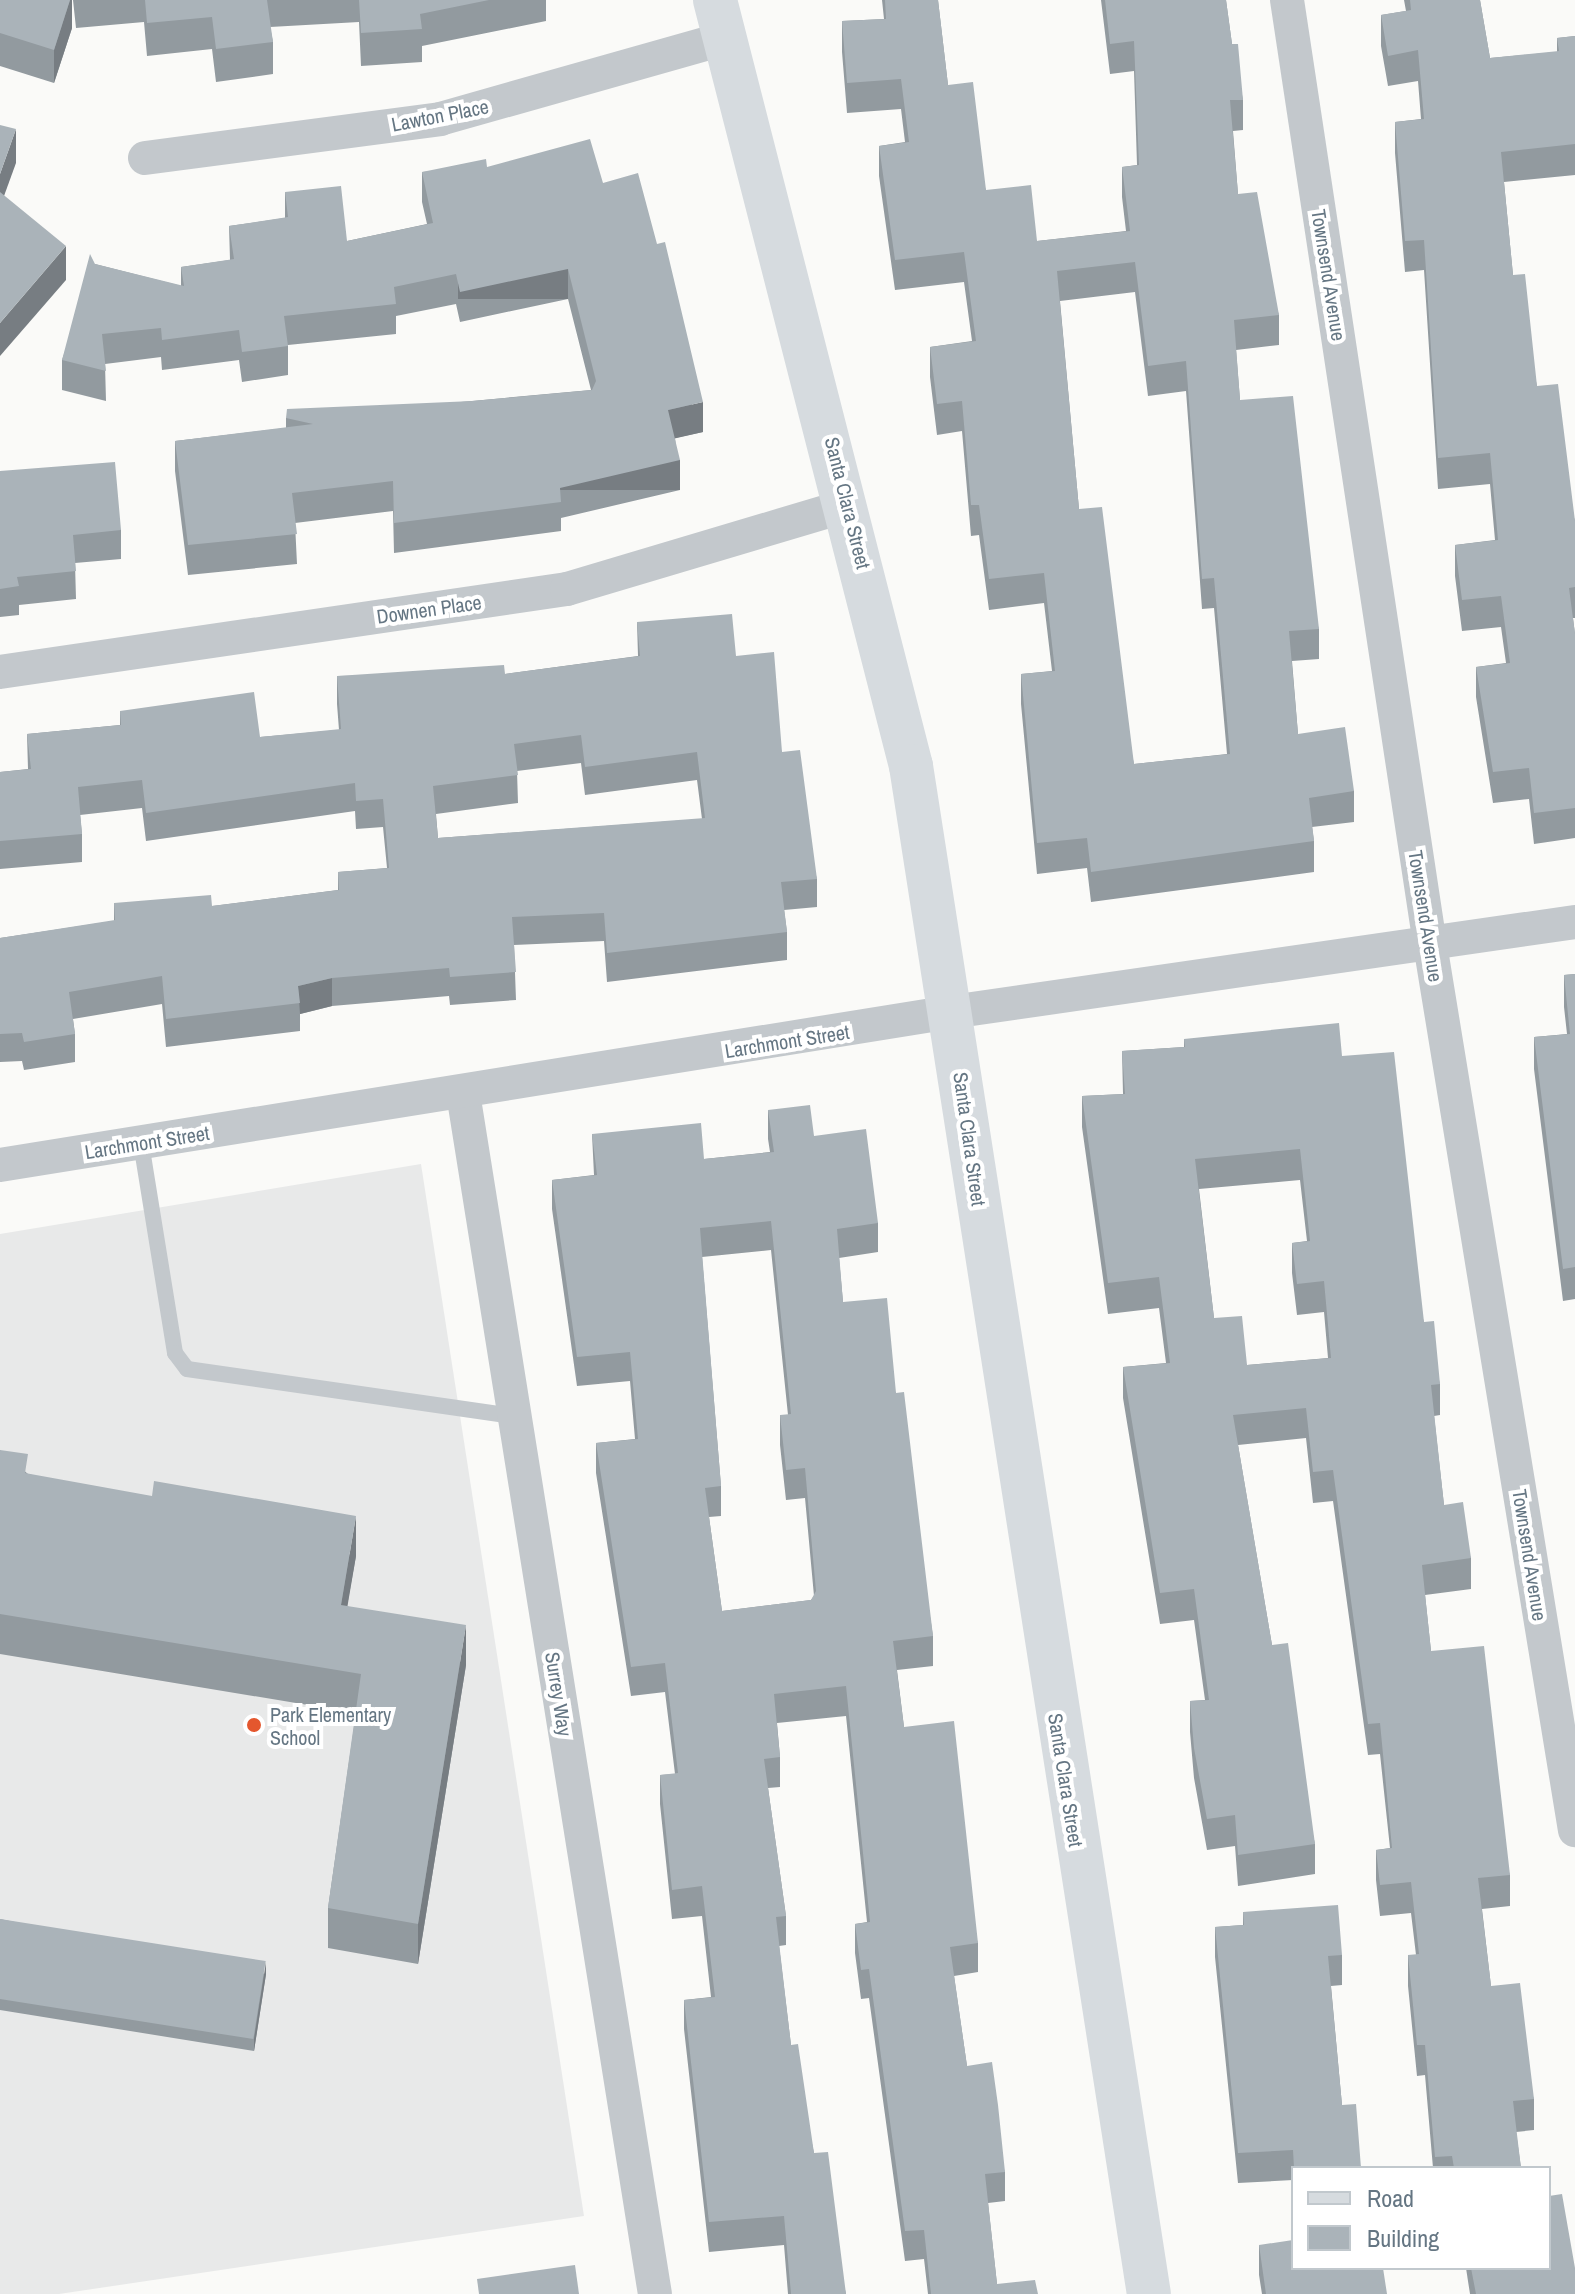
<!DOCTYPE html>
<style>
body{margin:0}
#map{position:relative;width:1575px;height:2294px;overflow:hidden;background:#fafaf8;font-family:"Archivo Narrow",sans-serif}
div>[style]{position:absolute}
.built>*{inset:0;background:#e8e9e9}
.service>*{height:16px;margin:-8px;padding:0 8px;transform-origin:8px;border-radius:8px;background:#c3c8cc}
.minor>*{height:34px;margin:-17px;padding:0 17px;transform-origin:17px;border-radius:17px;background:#c3c8cc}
.secondary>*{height:44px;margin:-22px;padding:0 22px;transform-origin:22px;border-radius:22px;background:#d6dbdf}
.wall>*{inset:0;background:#929a9f}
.shaded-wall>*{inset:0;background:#777d82;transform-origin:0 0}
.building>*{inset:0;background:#aab3b9;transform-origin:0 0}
.dots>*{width:22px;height:22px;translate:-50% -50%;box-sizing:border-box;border:4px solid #fff;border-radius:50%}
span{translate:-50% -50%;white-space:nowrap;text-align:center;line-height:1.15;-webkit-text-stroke:8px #fff;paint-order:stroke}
.street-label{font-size:20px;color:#657683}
.poi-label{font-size:20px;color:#657683}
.left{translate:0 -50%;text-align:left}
.legend{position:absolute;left:1291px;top:2166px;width:260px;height:104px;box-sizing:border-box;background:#fff;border:2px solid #c1c8cd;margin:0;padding:10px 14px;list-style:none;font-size:24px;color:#657683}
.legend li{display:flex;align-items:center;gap:16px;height:40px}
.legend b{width:40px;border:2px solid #c1c8cd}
</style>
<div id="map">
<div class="built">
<i style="clip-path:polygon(421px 1164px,584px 2216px,59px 2294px,0 2294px,0 1234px)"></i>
</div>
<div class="service">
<i style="left:141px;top:1143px;width:213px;rotate:80.8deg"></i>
<i style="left:175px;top:1353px;width:20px;rotate:53deg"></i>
<i style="left:187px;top:1369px;width:330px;rotate:8.2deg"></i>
</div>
<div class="minor">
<i style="left:1287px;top:0;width:955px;rotate:81.39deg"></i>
<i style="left:1430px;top:944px;width:898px;rotate:80.71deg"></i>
<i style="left:145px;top:158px;width:298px;rotate:-7.5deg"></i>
<i style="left:440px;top:119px;width:298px;rotate:-15.8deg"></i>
<i style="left:0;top:672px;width:573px;rotate:-8.33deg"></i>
<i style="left:567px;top:589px;width:294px;rotate:-16.6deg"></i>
<i style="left:463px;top:1093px;width:1216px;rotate:80.92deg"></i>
<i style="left:0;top:1165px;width:963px;rotate:-9.14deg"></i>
<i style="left:951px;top:1012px;width:630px;rotate:-8.21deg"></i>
</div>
<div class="secondary">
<i style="left:715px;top:0;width:791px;rotate:75.65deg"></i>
<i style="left:911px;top:766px;width:1546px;rotate:81.15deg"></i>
</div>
<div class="wall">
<i style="clip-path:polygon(0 0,72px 0,72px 28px,54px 83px,0 66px)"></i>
<i style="clip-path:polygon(73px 0,546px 0,546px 21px,422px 46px,422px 62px,361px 66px,359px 22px,270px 27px,273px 42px,273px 74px,216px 82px,212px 49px,147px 56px,144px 22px,76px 28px)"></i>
<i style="clip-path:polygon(evenodd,882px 0,938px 0,948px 85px,986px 190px,1037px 241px,1126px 231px,1122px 197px,1122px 167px,1137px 165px,1134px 71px,1110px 74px,1101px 0,1226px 0,1232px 44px,1243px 100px,1243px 130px,1233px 131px,1238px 194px,1279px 315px,1279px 345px,1236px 350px,1240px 400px,1319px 629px,1319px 659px,1292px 661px,1298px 734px,1354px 791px,1354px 822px,1312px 827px,1314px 841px,1314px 872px,1091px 902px,1087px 868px,1037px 874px,1021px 704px,1021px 674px,1052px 671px,1044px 603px,989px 610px,979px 535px,971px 536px,962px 431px,937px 435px,930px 377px,930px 347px,972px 341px,964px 282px,895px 290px,879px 176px,879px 146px,905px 142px,901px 109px,847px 113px,842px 52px,842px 21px,884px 19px,882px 0,1135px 292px,1148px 396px,1186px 391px,1202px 609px,1214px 608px,1227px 754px,1134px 764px,1079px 509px,1060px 301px,1135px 292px)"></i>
<i style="clip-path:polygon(1404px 0,1480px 0,1490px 58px,1557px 52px,1557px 38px,1575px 36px,1575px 175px,1504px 182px,1513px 275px,1537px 386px,1575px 521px,1575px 618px,1573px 618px,1575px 634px,1575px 838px,1534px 844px,1529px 799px,1493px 803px,1476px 697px,1476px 667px,1506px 663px,1501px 627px,1462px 631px,1455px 576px,1455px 545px,1495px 540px,1490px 484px,1438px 489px,1424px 270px,1405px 272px,1395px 153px,1395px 122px,1421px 119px,1418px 81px,1388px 86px,1381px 46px,1381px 15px,1406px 11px)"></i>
<i style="clip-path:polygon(487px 167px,603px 183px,703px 432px,675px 438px,680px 490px,561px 518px,561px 531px,394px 553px,393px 511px,295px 523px,297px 564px,188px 575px,175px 471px,175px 441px,286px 428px,286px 418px,591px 390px,568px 299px,460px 322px,456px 304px,396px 316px,396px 334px,288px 345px,288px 375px,242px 382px,239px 360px,162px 370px,161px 357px,105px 364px,106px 401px,62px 390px,62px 360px,95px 264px,181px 286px,181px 267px,230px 260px,229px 226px,285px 218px,285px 192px,347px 241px,427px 224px,422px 202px,422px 172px)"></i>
<i style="clip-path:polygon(0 471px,121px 530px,121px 559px,75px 563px,76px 599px,19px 605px,19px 615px,0 617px)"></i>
<i style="clip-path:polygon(evenodd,637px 622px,736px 656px,782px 752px,817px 879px,817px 907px,784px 910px,787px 932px,787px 960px,607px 982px,604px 941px,514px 945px,516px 1000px,450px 1005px,449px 996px,332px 1006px,300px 1014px,300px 1031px,166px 1047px,162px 1004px,73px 1019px,75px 1034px,75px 1062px,24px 1070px,22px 1061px,0 1062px,0 938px,114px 921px,114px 903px,212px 906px,338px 890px,338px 872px,387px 868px,383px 827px,356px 829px,355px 811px,146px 841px,142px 808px,80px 815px,82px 834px,82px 862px,0 869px,0 772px,28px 769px,27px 734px,120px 725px,120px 711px,260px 737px,339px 730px,337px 704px,337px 676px,505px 674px,638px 656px,637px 622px,581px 763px,585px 795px,697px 780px,702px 819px,438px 838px,436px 814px,518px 803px,517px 771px,581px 763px)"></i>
<i style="clip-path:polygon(1575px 974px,1575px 1299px,1563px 1301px,1534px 1069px,1534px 1037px,1567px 1034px,1564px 1007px,1564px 975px)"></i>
<i style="clip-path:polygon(evenodd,1184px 1039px,1342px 1056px,1424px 1322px,1440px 1384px,1440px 1415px,1434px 1416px,1444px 1505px,1471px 1558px,1471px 1589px,1425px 1595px,1431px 1651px,1510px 1875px,1510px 1906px,1482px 1909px,1491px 1986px,1534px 2099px,1534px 2130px,1516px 2132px,1521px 2168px,1433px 2168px,1425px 2075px,1417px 2076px,1408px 1986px,1408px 1955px,1416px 1955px,1411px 1913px,1380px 1916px,1376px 1880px,1376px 1850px,1390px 1848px,1380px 1754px,1368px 1755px,1333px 1501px,1313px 1503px,1306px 1438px,1238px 1445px,1272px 1645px,1315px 1844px,1315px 1874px,1238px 1886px,1235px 1846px,1207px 1850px,1194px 1778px,1190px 1732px,1190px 1701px,1205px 1700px,1194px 1620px,1160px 1624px,1123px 1398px,1123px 1367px,1166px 1363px,1159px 1308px,1108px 1314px,1082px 1127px,1082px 1096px,1123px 1094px,1122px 1051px,1184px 1047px,1184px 1039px,1300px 1180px,1307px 1241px,1292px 1243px,1292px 1273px,1297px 1315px,1324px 1312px,1328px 1358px,1247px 1365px,1214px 1318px,1199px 1189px,1300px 1180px)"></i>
<i style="clip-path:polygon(evenodd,768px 1110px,814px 1136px,878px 1223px,878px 1252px,839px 1258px,843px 1302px,896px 1393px,933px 1636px,933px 1666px,897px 1670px,904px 1727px,978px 1943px,978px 1972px,954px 1976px,967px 2066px,1005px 2172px,1005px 2201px,988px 2203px,997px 2284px,1038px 2294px,928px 2294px,924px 2259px,905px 2261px,869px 1998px,861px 1999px,855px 1953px,855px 1924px,867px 1922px,846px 1716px,777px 1723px,780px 1757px,780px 1787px,768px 1788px,786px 1916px,786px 1945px,779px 1946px,791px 2045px,814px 2153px,846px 2294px,788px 2294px,784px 2245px,709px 2252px,684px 2029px,684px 2000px,711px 1997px,702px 1916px,672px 1919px,660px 1804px,660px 1775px,675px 1774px,665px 1692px,631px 1696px,596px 1473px,596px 1443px,635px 1439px,630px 1381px,577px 1386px,552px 1209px,552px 1180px,594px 1175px,592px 1134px,704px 1159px,770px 1152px,768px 1139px,768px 1110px,771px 1250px,788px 1415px,780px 1415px,780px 1445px,786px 1500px,805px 1498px,814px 1596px,811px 1600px,722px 1611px,709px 1517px,721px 1516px,721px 1486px,702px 1257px,771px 1250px)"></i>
<i style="clip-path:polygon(0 1450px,28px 1474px,356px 1556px,347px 1606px,466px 1665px,418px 1964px,328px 1948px,328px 1908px,356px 1713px,0 1654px)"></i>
<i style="clip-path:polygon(1243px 1912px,1342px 1955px,1342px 1985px,1331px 1986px,1342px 2105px,1361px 2168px,1293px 2168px,1293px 2180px,1238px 2183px,1215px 1957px,1215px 1927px,1243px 1925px)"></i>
<i style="clip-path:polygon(0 1919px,266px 1974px,254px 2051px,0 2010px)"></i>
<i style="clip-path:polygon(1259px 2245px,1387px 2294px,1262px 2294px,1259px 2275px)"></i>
<i style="clip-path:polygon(1466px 2268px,1549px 2268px,1575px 2294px,1470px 2294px)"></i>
</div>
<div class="shaded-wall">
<i style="clip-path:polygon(70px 0,72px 0,72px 28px,54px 83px,54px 50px)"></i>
<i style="clip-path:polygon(16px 129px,16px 163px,0 207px,0 174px)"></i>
<i style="clip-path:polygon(66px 246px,66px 280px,0 356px,0 323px)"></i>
<i style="left:568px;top:269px;width:30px;height:110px;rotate:90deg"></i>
<i style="clip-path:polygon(703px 402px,703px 432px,668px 440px,668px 410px)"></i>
<i style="left:680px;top:460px;width:30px;height:123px;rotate:90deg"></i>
<i style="clip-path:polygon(332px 978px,332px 1006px,300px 1014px,298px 986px)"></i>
<i style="clip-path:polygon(356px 1516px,356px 1556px,341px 1644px,341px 1605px)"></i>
<i style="clip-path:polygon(466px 1625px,466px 1665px,418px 1964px,418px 1924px)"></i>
<i style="clip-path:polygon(266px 1962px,266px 1974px,254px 2051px,254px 2039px)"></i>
</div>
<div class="building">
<i style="clip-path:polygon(0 0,70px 0,54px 50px,0 33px)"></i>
<i style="clip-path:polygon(145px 0,267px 0,273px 42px,216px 49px,212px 17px,147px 23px)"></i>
<i style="clip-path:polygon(359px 0,489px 0,420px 14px,422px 29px,361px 33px)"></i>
<i style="clip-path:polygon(evenodd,885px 0,938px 0,948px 85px,973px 82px,986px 190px,1031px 185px,1037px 241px,1130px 231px,1122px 167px,1139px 165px,1134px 41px,1110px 44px,1105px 0,1226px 0,1232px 44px,1238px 44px,1243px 100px,1230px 100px,1238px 194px,1257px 192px,1279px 315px,1234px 320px,1240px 400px,1293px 396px,1319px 629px,1289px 631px,1298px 734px,1345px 727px,1354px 791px,1309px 798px,1314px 841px,1091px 872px,1087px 838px,1037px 843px,1021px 674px,1055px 671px,1044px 573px,989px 579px,979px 505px,971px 505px,962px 401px,937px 404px,930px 347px,976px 341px,964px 252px,895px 260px,879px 146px,909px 142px,901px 79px,847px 83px,842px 21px,886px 19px,885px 0,1135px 262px,1148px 366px,1186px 361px,1202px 579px,1214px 578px,1230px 754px,1134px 764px,1102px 507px,1079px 509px,1057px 271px,1135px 262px)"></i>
<i style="clip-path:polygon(1410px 0,1480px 0,1490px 58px,1559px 51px,1557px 38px,1575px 36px,1575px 144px,1501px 152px,1513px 275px,1525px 274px,1537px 386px,1558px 384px,1575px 521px,1575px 587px,1569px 588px,1575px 634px,1575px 808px,1534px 813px,1529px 768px,1493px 772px,1476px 667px,1510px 663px,1501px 596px,1462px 600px,1455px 545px,1498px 540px,1490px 453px,1438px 458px,1424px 240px,1405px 241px,1395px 122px,1424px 119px,1418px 50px,1388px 56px,1381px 15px,1411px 10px)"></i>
<i style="clip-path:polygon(0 125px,16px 129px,0 174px)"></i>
<i style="clip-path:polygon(590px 139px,603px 183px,638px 173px,657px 244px,665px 242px,703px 402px,668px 410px,680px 460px,560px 488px,561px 502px,394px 523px,393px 481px,292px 493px,297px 534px,188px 545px,175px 441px,313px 424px,286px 418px,287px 409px,473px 401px,592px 390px,596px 381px,568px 269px,460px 292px,456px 274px,394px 287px,396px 304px,284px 316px,288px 346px,242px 352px,239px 330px,162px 340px,161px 328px,102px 334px,106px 371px,62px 360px,90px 254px,95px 264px,184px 286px,181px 267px,234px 259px,229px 226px,288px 217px,285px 192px,341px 186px,347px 241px,433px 223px,422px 172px,486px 159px,487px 167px)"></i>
<i style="clip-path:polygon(0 192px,66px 246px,0 323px)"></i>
<i style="clip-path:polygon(115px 462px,121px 530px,73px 535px,76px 571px,17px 577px,19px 586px,0 589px,0 471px)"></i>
<i style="clip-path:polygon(evenodd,732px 614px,736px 656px,774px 652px,782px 752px,800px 750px,817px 879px,781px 882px,787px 932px,607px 953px,604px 913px,512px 917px,516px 972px,450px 977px,449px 968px,332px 978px,298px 986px,300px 1003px,166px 1019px,162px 976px,69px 992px,75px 1034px,24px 1042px,22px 1033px,0 1034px,0 938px,115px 920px,114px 903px,211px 895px,212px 906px,339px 890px,338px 872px,389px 868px,383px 799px,356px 801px,355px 783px,146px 813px,142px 780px,78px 787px,82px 834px,0 841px,0 772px,31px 769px,27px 734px,121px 725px,120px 711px,254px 692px,260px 737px,341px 729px,337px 676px,504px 665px,505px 674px,640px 656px,637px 622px,732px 614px,581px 735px,585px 767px,697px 752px,705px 818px,438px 838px,433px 786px,518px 775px,514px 744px,581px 735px)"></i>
<i style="clip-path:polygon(1575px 974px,1575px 1267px,1563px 1269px,1534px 1037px,1570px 1034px,1564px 975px)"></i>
<i style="clip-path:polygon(evenodd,1339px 1023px,1342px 1056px,1394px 1052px,1424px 1322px,1434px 1321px,1440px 1384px,1431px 1385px,1444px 1505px,1463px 1502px,1471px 1558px,1422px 1565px,1431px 1651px,1484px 1646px,1510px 1875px,1478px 1878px,1491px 1986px,1520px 1983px,1534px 2099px,1513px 2101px,1521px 2168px,1454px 2168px,1452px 2156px,1435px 2157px,1425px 2045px,1417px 2045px,1408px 1955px,1419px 1954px,1411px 1882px,1380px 1885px,1376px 1850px,1392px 1848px,1380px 1723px,1368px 1724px,1333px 1470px,1313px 1472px,1306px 1408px,1233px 1415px,1272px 1645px,1288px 1643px,1315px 1844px,1238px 1855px,1235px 1815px,1207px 1819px,1194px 1748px,1190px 1701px,1209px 1700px,1194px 1589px,1160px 1593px,1123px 1367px,1170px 1363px,1159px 1277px,1108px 1283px,1082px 1096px,1125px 1094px,1122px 1051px,1185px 1047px,1184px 1039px,1339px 1023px,1300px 1149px,1310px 1241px,1292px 1243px,1297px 1284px,1324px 1281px,1331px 1358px,1247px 1365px,1242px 1316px,1214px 1318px,1195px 1159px,1300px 1149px)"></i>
<i style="clip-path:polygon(evenodd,810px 1105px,814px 1136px,866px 1129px,878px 1223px,837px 1229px,843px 1302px,887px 1298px,896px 1393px,904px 1392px,933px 1636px,893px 1641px,904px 1727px,954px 1721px,978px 1943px,950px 1947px,967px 2066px,992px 2062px,998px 2105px,1005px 2172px,985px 2174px,997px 2284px,1035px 2280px,1038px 2294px,931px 2294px,924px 2230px,905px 2231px,869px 1969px,861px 1970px,855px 1924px,870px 1922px,846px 1686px,774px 1694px,780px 1757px,764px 1759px,786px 1916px,776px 1917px,791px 2045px,798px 2044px,814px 2153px,828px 2152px,846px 2294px,791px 2294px,784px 2216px,709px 2222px,684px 2000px,715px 1997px,702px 1886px,672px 1890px,660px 1775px,678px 1773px,665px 1663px,631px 1667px,596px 1443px,638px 1439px,630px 1352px,577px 1357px,552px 1180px,597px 1175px,592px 1134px,701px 1123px,704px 1159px,774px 1152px,768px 1110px,810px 1105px,771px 1221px,791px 1414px,780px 1415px,786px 1470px,805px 1468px,816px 1591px,811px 1600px,722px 1611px,705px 1488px,721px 1486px,700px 1228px,771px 1221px)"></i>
<i style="clip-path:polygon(0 1450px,28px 1454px,25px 1473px,152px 1496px,154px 1481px,356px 1516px,341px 1605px,466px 1625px,418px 1924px,328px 1908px,361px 1674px,0 1614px)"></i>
<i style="clip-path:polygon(1338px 1905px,1342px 1955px,1328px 1956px,1342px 2105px,1356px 2104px,1361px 2168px,1294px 2168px,1293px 2150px,1238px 2153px,1215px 1927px,1244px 1925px,1243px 1912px)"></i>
<i style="left:0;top:1919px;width:269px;height:79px;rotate:9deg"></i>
<i style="clip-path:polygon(1562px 2194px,1575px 2268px,1575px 2294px,1476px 2294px,1471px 2268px,1549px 2268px,1549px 2196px)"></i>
<i style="clip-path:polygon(1293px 2240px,1293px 2268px,1383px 2268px,1387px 2294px,1266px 2294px,1259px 2245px)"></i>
<i style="clip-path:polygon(575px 2265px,579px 2294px,479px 2294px,477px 2279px)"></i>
</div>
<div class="dots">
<i style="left:254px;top:1725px;background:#e4572e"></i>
</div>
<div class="street-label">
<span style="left:440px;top:115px;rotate:-11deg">Lawton Place</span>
<span style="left:1329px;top:275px;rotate:81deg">Townsend Avenue</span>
<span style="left:848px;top:503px;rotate:76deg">Santa Clara Street</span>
<span style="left:429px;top:609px;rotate:-8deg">Downen Place</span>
<span style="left:1426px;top:916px;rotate:81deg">Townsend Avenue</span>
<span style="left:787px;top:1041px;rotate:-9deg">Larchmont Street</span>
<span style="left:970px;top:1139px;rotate:82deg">Santa Clara Street</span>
<span style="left:147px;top:1142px;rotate:-9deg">Larchmont Street</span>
<span style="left:1530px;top:1555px;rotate:81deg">Townsend Avenue</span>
<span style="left:559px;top:1694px;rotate:81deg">Surrey Way</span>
<span style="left:1066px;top:1780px;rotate:81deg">Santa Clara Street</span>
</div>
<div class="poi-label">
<span class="left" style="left:270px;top:1726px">Park Elementary<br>School</span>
</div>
<ul class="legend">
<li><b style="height:10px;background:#d6dbdf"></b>Road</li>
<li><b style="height:22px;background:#aab3b9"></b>Building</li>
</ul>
</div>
